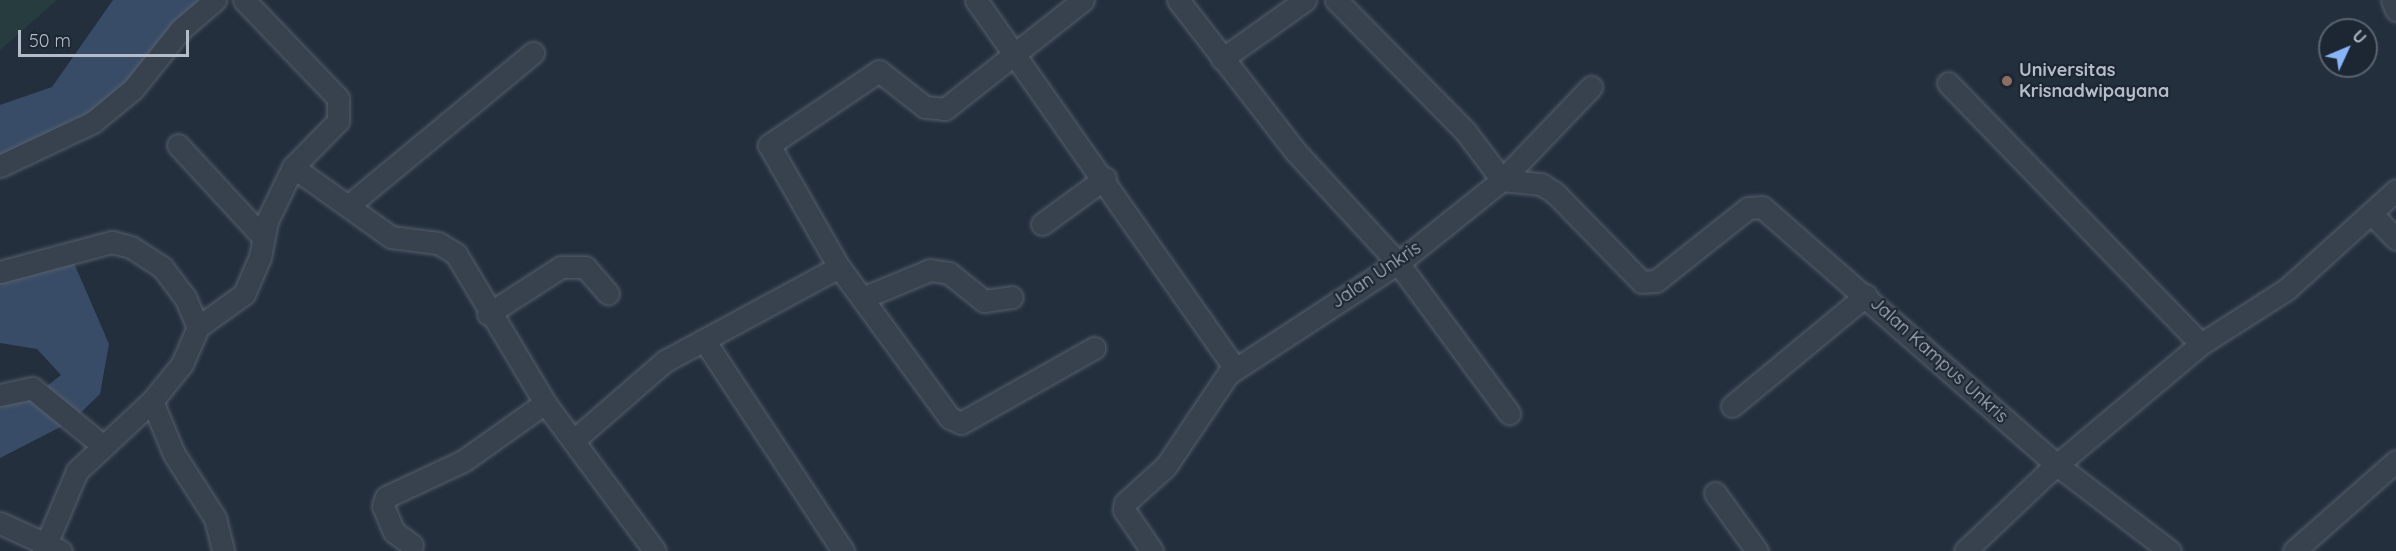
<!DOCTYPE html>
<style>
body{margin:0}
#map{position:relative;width:2396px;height:551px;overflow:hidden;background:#242f3e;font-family:Quicksand,sans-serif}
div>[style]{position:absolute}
.green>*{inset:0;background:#263c3f}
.water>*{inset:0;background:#394c67}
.roads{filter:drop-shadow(0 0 2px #565f6c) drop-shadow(0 0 2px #565f6c)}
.minor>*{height:21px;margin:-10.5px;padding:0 10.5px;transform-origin:10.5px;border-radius:10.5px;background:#38414e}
.dots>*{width:16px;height:16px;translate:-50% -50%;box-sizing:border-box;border:3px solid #1d2633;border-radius:50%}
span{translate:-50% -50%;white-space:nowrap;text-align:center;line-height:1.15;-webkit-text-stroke:4.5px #1d2633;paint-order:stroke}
.poi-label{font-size:18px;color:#b4bcc9;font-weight:700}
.left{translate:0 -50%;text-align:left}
.street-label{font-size:18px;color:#b4bcc9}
.north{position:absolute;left:2318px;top:18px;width:60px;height:60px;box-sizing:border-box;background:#1d2633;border:2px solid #59626f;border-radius:50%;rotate:46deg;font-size:16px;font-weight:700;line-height:24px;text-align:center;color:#b4bcc9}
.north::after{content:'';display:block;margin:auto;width:21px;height:27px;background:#8ab4f8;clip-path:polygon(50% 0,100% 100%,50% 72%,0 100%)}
.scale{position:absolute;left:18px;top:30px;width:171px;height:27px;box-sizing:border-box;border:3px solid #b4bcc9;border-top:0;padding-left:8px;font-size:18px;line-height:21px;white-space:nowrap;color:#b4bcc9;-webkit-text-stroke:4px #1d2633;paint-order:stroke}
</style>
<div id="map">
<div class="green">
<i style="clip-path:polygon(0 0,57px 0,0 50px)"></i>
</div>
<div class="water">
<i style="clip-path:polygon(113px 0,215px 0,133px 89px,0 165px,0 105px,52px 87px)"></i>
<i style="clip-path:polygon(70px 254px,109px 344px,100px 394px,72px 421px,0 458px,0 395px,38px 393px,61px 375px,37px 349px,0 343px,0 272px)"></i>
</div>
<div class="roads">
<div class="minor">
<i style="left:244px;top:0;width:136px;rotate:46.2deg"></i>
<i style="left:338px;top:98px;width:23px;rotate:90deg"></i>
<i style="left:338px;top:121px;width:64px;rotate:134.4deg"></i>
<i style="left:293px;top:167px;width:120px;rotate:35.5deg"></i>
<i style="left:391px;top:237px;width:47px;rotate:7.3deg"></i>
<i style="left:438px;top:243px;width:21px;rotate:31deg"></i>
<i style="left:456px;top:254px;width:174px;rotate:59.1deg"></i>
<i style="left:545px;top:403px;width:184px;rotate:53.4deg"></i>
<i style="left:976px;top:0;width:449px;rotate:54.9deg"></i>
<i style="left:1083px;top:0;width:176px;rotate:141.7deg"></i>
<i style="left:945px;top:109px;width:20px;rotate:-174deg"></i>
<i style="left:925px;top:107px;width:58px;rotate:-142deg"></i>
<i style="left:879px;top:71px;width:133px;rotate:146.1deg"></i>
<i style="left:769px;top:145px;width:141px;rotate:60.2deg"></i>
<i style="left:839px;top:267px;width:187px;rotate:53.7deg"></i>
<i style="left:950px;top:418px;width:12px;rotate:24deg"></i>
<i style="left:961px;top:423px;width:153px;rotate:-29.4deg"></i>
<i style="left:1178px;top:0;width:192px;rotate:52.2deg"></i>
<i style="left:1296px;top:152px;width:151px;rotate:47.4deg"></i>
<i style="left:1398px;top:263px;width:187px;rotate:53.5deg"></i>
<i style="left:1336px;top:0;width:184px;rotate:45.4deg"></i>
<i style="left:1465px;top:131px;width:61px;rotate:52.9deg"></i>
<i style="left:2392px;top:0;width:11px;rotate:68deg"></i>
<i style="left:1222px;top:59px;width:102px;rotate:-35.4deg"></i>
<i style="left:1948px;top:83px;width:363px;rotate:45.9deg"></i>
<i style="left:178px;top:145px;width:125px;rotate:47.3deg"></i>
<i style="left:0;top:166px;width:103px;rotate:-25.3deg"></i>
<i style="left:93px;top:122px;width:52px;rotate:-39.5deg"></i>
<i style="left:133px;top:89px;width:77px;rotate:-51.3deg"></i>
<i style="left:181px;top:29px;width:45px;rotate:-40.5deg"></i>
<i style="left:1502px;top:180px;width:39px;rotate:6deg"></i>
<i style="left:1541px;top:184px;width:17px;rotate:33deg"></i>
<i style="left:1555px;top:193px;width:124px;rotate:45.7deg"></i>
<i style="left:1642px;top:282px;width:14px;rotate:-4deg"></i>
<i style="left:1656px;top:281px;width:117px;rotate:-38.4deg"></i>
<i style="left:1748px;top:208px;width:14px;rotate:-4deg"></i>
<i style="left:1762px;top:207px;width:392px;rotate:41.2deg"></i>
<i style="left:2057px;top:465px;width:142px;rotate:37.3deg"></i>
<i style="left:349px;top:205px;width:239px;rotate:-39.6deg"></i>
<i style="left:2371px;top:213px;width:36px;rotate:46deg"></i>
<i style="left:1042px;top:224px;width:78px;rotate:-36.1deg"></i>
<i style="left:0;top:272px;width:116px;rotate:-15deg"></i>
<i style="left:112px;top:242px;width:20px;rotate:15deg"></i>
<i style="left:131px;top:247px;width:37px;rotate:33deg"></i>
<i style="left:162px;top:267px;width:38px;rotate:53deg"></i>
<i style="left:185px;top:297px;width:33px;rotate:67deg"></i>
<i style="left:198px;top:327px;width:40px;rotate:113.4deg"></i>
<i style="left:182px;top:364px;width:48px;rotate:129deg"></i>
<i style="left:152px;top:401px;width:103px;rotate:137deg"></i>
<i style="left:77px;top:471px;width:87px;rotate:113deg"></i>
<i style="left:865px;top:297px;width:70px;rotate:-22.6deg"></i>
<i style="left:930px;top:270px;width:19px;rotate:9deg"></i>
<i style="left:949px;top:273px;width:45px;rotate:38.7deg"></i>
<i style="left:984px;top:301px;width:28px;rotate:-8deg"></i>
<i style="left:488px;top:314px;width:87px;rotate:-32.8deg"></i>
<i style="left:561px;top:267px;width:24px"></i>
<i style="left:585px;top:267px;width:35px;rotate:49deg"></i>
<i style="left:198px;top:327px;width:57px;rotate:-35.7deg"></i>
<i style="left:244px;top:294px;width:40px;rotate:-66.6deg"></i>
<i style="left:260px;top:257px;width:37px;rotate:-79deg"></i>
<i style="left:267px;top:221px;width:60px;rotate:-64.3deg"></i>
<i style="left:704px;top:340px;width:253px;rotate:56.6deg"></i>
<i style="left:0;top:395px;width:33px;rotate:-12deg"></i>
<i style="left:32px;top:388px;width:92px;rotate:39.2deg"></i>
<i style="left:152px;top:401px;width:57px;rotate:67.5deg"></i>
<i style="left:174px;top:454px;width:76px;rotate:57.4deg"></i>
<i style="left:215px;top:518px;width:34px;rotate:76deg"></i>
<i style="left:1732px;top:406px;width:174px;rotate:-39.6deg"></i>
<i style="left:574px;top:440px;width:121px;rotate:-41deg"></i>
<i style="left:665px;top:361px;width:198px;rotate:-28.4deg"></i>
<i style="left:1715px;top:493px;width:72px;rotate:54.1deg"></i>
<i style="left:0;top:523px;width:67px;rotate:24.7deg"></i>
<i style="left:412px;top:545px;width:22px;rotate:-144deg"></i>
<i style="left:394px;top:532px;width:28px;rotate:-113deg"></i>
<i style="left:383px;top:506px;width:9px;rotate:-72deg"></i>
<i style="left:386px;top:497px;width:85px;rotate:-25.1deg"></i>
<i style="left:463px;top:461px;width:100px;rotate:-35.3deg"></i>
<i style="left:1152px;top:551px;width:50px;rotate:-124.3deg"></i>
<i style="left:1124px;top:510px;width:7px;rotate:-82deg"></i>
<i style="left:1125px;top:503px;width:55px;rotate:-42.1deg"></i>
<i style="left:1166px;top:466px;width:111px;rotate:-56deg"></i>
<i style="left:1228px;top:374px;width:208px;rotate:-33.2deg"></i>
<i style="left:1402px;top:260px;width:128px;rotate:-38.7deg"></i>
<i style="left:1502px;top:180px;width:129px;rotate:-46.3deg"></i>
<i style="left:1965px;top:551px;width:112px;rotate:-43.5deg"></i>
<i style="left:2046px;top:474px;width:202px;rotate:-40deg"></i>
<i style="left:2201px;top:344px;width:102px;rotate:-32.6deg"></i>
<i style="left:2287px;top:289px;width:147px;rotate:-42.2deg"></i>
<i style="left:2294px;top:551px;width:136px;rotate:-41.4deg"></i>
</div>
</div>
<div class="dots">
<i style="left:2007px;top:81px;background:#8d6e63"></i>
</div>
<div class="poi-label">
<span class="left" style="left:2019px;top:81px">Universitas<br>Krisnadwipayana</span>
</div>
<div class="street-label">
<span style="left:1376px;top:275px;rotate:-34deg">Jalan Unkris</span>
<span style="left:1939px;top:360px;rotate:42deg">Jalan Kampus Unkris</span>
</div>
<div class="north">U</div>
<div class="scale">50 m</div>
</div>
